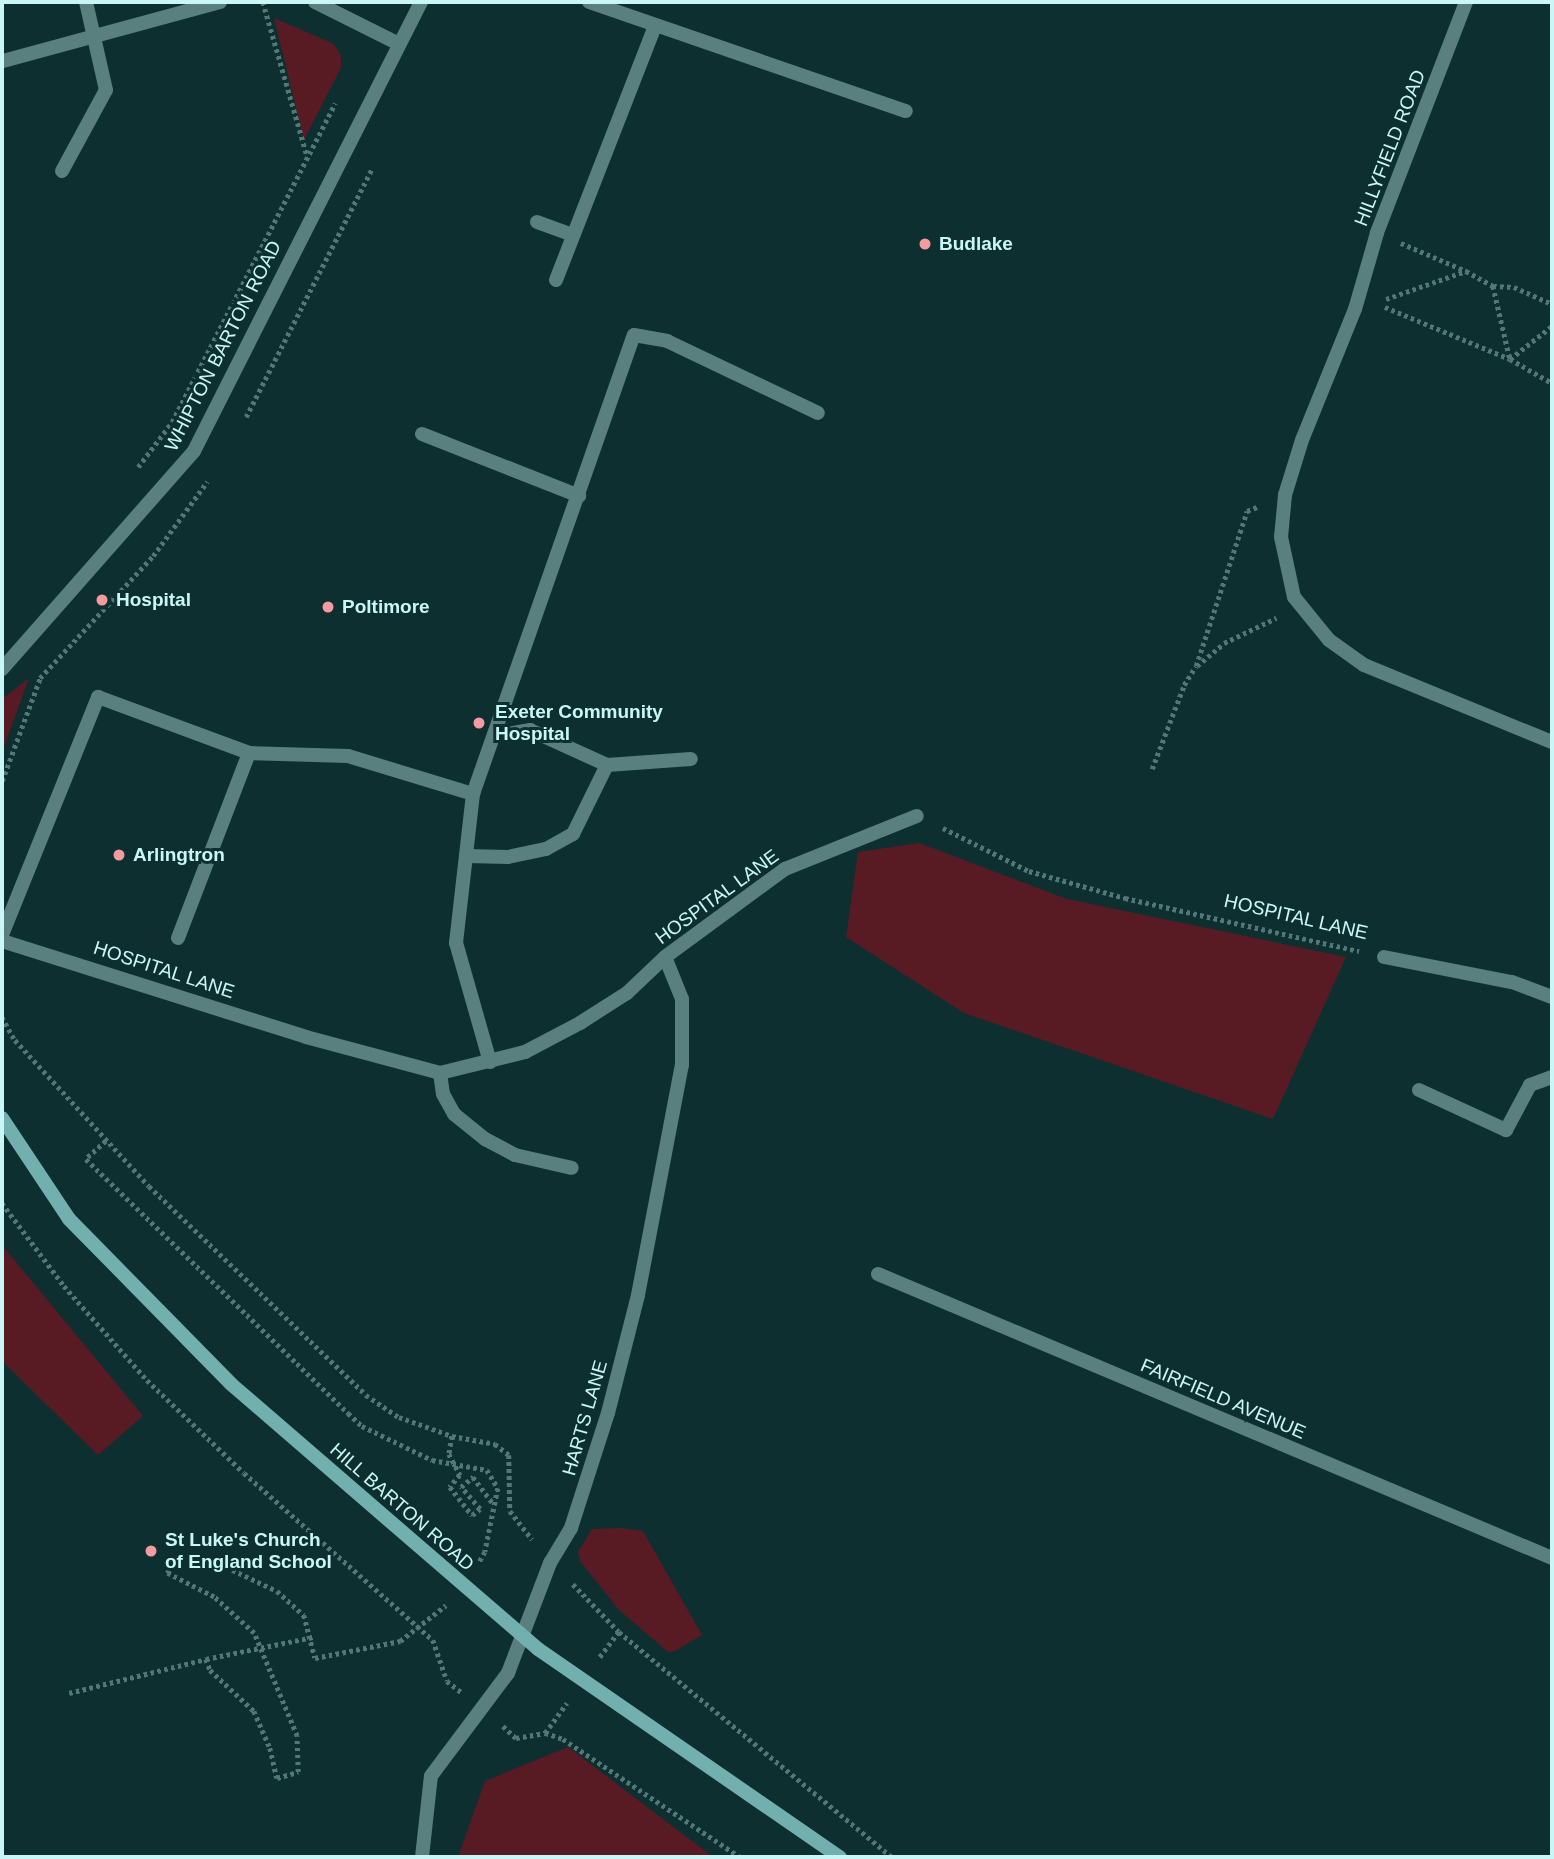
<!DOCTYPE html>
<style>
body{margin:0}
#map{position:relative;width:1554px;height:1859px;overflow:hidden;background:#0e2f2f;font-family:Helvetica,sans-serif}
div>[style]{position:absolute}
.green>*{inset:0;background:#581b24}
.path>*{height:4.5px;margin-top:-2.25px;transform-origin:0;background:repeating-linear-gradient(90deg,#527777 0 3.5px,transparent 0 7px)}
.lane>*{height:14px;margin:-7px;padding:0 7px;transform-origin:7px;border-radius:7px;background:#597f7f}
.street>*{height:14px;margin:-7px;padding:0 7px;transform-origin:7px;border-radius:7px;background:#597f7f}
.secondary>*{height:14px;margin:-7px;padding:0 7px;transform-origin:7px;border-radius:7px;background:#72b0b0}
.dots>*{width:19px;height:19px;translate:-50% -50%;box-sizing:border-box;border:4px solid #0e2f2f;border-radius:50%}
span{translate:-50% -50%;white-space:nowrap;text-align:center;line-height:1.15;-webkit-text-stroke:6px #0e2f2f;paint-order:stroke}
.street-label{font-size:19px;color:#c9f7f7}
.poi-label{font-size:19px;color:#c9f7f7;font-weight:700}
.left{translate:0 -50%;text-align:left}
.frame{position:absolute;inset:0;border:4px solid #c9f7f7;pointer-events:none}
</style>
<div id="map">
<div class="green">
<i style="clip-path:polygon(274px 18px,334px 44px,341px 56px,341px 68px,304px 140px)"></i>
<i style="clip-path:polygon(29px 678px,9px 733px,2px 753px,2px 699px)"></i>
<i style="clip-path:polygon(919px 843px,1067px 899px,1346px 957px,1273px 1119px,964px 1013px,846px 937px,858px 852px)"></i>
<i style="clip-path:polygon(2px 1245px,143px 1416px,98px 1455px,2px 1361px)"></i>
<i style="clip-path:polygon(621px 1528px,643px 1531px,702px 1635px,675px 1651px,668px 1652px,618px 1609px,580px 1561px,578px 1552px,592px 1529px)"></i>
<i style="clip-path:polygon(568px 1747px,713px 1857px,458px 1857px,485px 1781px)"></i>
</div>
<div class="path">
<i style="left:263px;top:2px;width:159px;rotate:74deg"></i>
<i style="left:1401px;top:243px;width:71px;rotate:23.3deg"></i>
<i style="left:1493px;top:286px;width:21px;rotate:3deg"></i>
<i style="left:1514px;top:287px;width:42px;rotate:24.1deg"></i>
<i style="left:1386px;top:299px;width:85px;rotate:-19.3deg"></i>
<i style="left:1466px;top:271px;width:31px;rotate:29deg"></i>
<i style="left:1493px;top:286px;width:75px;rotate:76.9deg"></i>
<i style="left:1510px;top:359px;width:53px;rotate:-38.2deg"></i>
<i style="left:1385px;top:307px;width:135px;rotate:22.6deg"></i>
<i style="left:1510px;top:359px;width:48px;rotate:29.7deg"></i>
<i style="left:246px;top:417px;width:278px;rotate:-63.1deg"></i>
<i style="left:138px;top:467px;width:56px;rotate:-52.9deg"></i>
<i style="left:172px;top:422px;width:358px;rotate:-62.9deg"></i>
<i style="left:1197px;top:666px;width:35px;rotate:-40deg"></i>
<i style="left:1224px;top:643px;width:58px;rotate:-25.7deg"></i>
<i style="left:1152px;top:769px;width:90px;rotate:-69.1deg"></i>
<i style="left:1184px;top:685px;width:22px;rotate:-58deg"></i>
<i style="left:1196px;top:666px;width:163px;rotate:-71.8deg"></i>
<i style="left:1247px;top:511px;width:11px;rotate:-22deg"></i>
<i style="left:2px;top:781px;width:110px;rotate:-69.7deg"></i>
<i style="left:40px;top:678px;width:166px;rotate:-47.2deg"></i>
<i style="left:153px;top:556px;width:92px;rotate:-53.9deg"></i>
<i style="left:943px;top:828px;width:96px;rotate:26.6deg"></i>
<i style="left:1029px;top:871px;width:100px;rotate:15.7deg"></i>
<i style="left:1125px;top:898px;width:240px;rotate:12.8deg"></i>
<i style="left:2px;top:1017px;width:26px;rotate:61deg"></i>
<i style="left:15px;top:1040px;width:198px;rotate:47.5deg"></i>
<i style="left:149px;top:1186px;width:301px;rotate:43.9deg"></i>
<i style="left:366px;top:1395px;width:40px;rotate:34deg"></i>
<i style="left:399px;top:1417px;width:56px;rotate:19.7deg"></i>
<i style="left:452px;top:1436px;width:44px;rotate:10.5deg"></i>
<i style="left:495px;top:1444px;width:18px;rotate:38deg"></i>
<i style="left:509px;top:1455px;width:56px;rotate:89deg"></i>
<i style="left:510px;top:1511px;width:36px;rotate:52deg"></i>
<i style="left:106px;top:1141px;width:27px;rotate:138deg"></i>
<i style="left:86px;top:1159px;width:365px;rotate:44.1deg"></i>
<i style="left:348px;top:1413px;width:19px;rotate:43deg"></i>
<i style="left:362px;top:1426px;width:78px;rotate:25.9deg"></i>
<i style="left:432px;top:1460px;width:56px;rotate:10.3deg"></i>
<i style="left:487px;top:1470px;width:21px;rotate:59deg"></i>
<i style="left:498px;top:1488px;width:65px;rotate:101.5deg"></i>
<i style="left:485px;top:1552px;width:13px;rotate:119deg"></i>
<i style="left:2px;top:1203px;width:104px;rotate:53.2deg"></i>
<i style="left:64px;top:1286px;width:125px;rotate:48.6deg"></i>
<i style="left:147px;top:1380px;width:134px;rotate:43.8deg"></i>
<i style="left:244px;top:1473px;width:252px;rotate:41.5deg"></i>
<i style="left:433px;top:1640px;width:43px;rotate:71.1deg"></i>
<i style="left:447px;top:1681px;width:18px;rotate:38deg"></i>
<i style="left:452px;top:1436px;width:18px;rotate:99deg"></i>
<i style="left:449px;top:1454px;width:24px;rotate:62deg"></i>
<i style="left:460px;top:1475px;width:16px;rotate:130deg"></i>
<i style="left:450px;top:1487px;width:36px;rotate:52deg"></i>
<i style="left:472px;top:1515px;width:10px;rotate:-37deg"></i>
<i style="left:480px;top:1509px;width:29px;rotate:-131deg"></i>
<i style="left:461px;top:1487px;width:16px;rotate:-40deg"></i>
<i style="left:473px;top:1477px;width:35px;rotate:53deg"></i>
<i style="left:573px;top:1584px;width:66px;rotate:46.2deg"></i>
<i style="left:619px;top:1632px;width:34px;rotate:127deg"></i>
<i style="left:619px;top:1632px;width:354px;rotate:39.5deg"></i>
<i style="left:206px;top:1659px;width:109px;rotate:-11.6deg"></i>
<i style="left:69px;top:1693px;width:141px;rotate:-13.9deg"></i>
<i style="left:206px;top:1659px;width:12px;rotate:70deg"></i>
<i style="left:210px;top:1670px;width:60px;rotate:43deg"></i>
<i style="left:254px;top:1711px;width:40px;rotate:66.6deg"></i>
<i style="left:270px;top:1748px;width:31px;rotate:77deg"></i>
<i style="left:277px;top:1778px;width:22px;rotate:-16deg"></i>
<i style="left:298px;top:1772px;width:36px;rotate:-92deg"></i>
<i style="left:297px;top:1736px;width:112px;rotate:-112.7deg"></i>
<i style="left:254px;top:1633px;width:54px;rotate:-138deg"></i>
<i style="left:214px;top:1597px;width:53px;rotate:-152.9deg"></i>
<i style="left:167px;top:1573px;width:22px;rotate:-54deg"></i>
<i style="left:180px;top:1555px;width:27px;rotate:6deg"></i>
<i style="left:207px;top:1558px;width:77px;rotate:25.2deg"></i>
<i style="left:277px;top:1591px;width:36px;rotate:42deg"></i>
<i style="left:304px;top:1615px;width:44px;rotate:75.7deg"></i>
<i style="left:315px;top:1658px;width:87px;rotate:-11.3deg"></i>
<i style="left:400px;top:1641px;width:58px;rotate:-38deg"></i>
<i style="left:503px;top:1726px;width:18px;rotate:43deg"></i>
<i style="left:516px;top:1738px;width:29px;rotate:-10deg"></i>
<i style="left:545px;top:1733px;width:19px;rotate:18deg"></i>
<i style="left:563px;top:1739px;width:213px;rotate:33.7deg"></i>
<i style="left:545px;top:1733px;width:37px;rotate:-54deg"></i>
</div>
<div class="lane">
<i style="left:589px;top:2px;width:335px;rotate:19deg"></i>
<i style="left:62px;top:171px;width:92px;rotate:-61.5deg"></i>
<i style="left:106px;top:90px;width:90px;rotate:-102.8deg"></i>
<i style="left:537px;top:222px;width:38px;rotate:20deg"></i>
<i style="left:556px;top:280px;width:273px;rotate:-68.7deg"></i>
<i style="left:422px;top:434px;width:169px;rotate:21.5deg"></i>
<i style="left:496px;top:736px;width:35px;rotate:-10deg"></i>
<i style="left:530px;top:730px;width:85px;rotate:24.4deg"></i>
<i style="left:607px;top:765px;width:84px;rotate:-4.1deg"></i>
<i style="left:467px;top:856px;width:41px;rotate:1.4deg"></i>
<i style="left:508px;top:857px;width:39px;rotate:-12deg"></i>
<i style="left:546px;top:849px;width:31px;rotate:-29deg"></i>
<i style="left:573px;top:834px;width:77px;rotate:-63.8deg"></i>
<i style="left:2px;top:935px;width:257px;rotate:-68deg"></i>
<i style="left:98px;top:697px;width:161px;rotate:20.3deg"></i>
<i style="left:178px;top:938px;width:198px;rotate:-69deg"></i>
<i style="left:249px;top:753px;width:99px;rotate:1.7deg"></i>
<i style="left:348px;top:756px;width:131px;rotate:16.9deg"></i>
<i style="left:490px;top:1062px;width:124px;rotate:-105.9deg"></i>
<i style="left:456px;top:943px;width:150px;rotate:-83.5deg"></i>
<i style="left:473px;top:794px;width:486px;rotate:-70.7deg"></i>
<i style="left:634px;top:335px;width:34px;rotate:10deg"></i>
<i style="left:667px;top:341px;width:167px;rotate:25.5deg"></i>
<i style="left:440px;top:1073px;width:21px;rotate:82deg"></i>
<i style="left:443px;top:1094px;width:23px;rotate:61deg"></i>
<i style="left:454px;top:1114px;width:40px;rotate:39deg"></i>
<i style="left:485px;top:1139px;width:34px;rotate:28deg"></i>
<i style="left:515px;top:1155px;width:58px;rotate:12.8deg"></i>
</div>
<div class="street">
<i style="left:315px;top:2px;width:94px;rotate:26.6deg"></i>
<i style="left:1466px;top:2px;width:248px;rotate:111.1deg"></i>
<i style="left:1377px;top:233px;width:79px;rotate:106.1deg"></i>
<i style="left:1355px;top:309px;width:141px;rotate:112deg"></i>
<i style="left:1302px;top:440px;width:58px;rotate:107.2deg"></i>
<i style="left:1285px;top:495px;width:42px;rotate:95.4deg"></i>
<i style="left:1281px;top:537px;width:61px;rotate:77.8deg"></i>
<i style="left:1294px;top:597px;width:55px;rotate:50.9deg"></i>
<i style="left:1329px;top:640px;width:43px;rotate:35.5deg"></i>
<i style="left:1364px;top:665px;width:203px;rotate:22.3deg"></i>
<i style="left:3px;top:61px;width:225px;rotate:-15.2deg"></i>
<i style="left:2px;top:669px;width:290px;rotate:-48.6deg"></i>
<i style="left:194px;top:451px;width:503px;rotate:-63.18deg"></i>
<i style="left:2px;top:941px;width:319px;rotate:17.5deg"></i>
<i style="left:306px;top:1037px;width:139px;rotate:15deg"></i>
<i style="left:440px;top:1073px;width:88px;rotate:-13.9deg"></i>
<i style="left:525px;top:1052px;width:62px;rotate:-27.8deg"></i>
<i style="left:580px;top:1023px;width:56px;rotate:-32.6deg"></i>
<i style="left:627px;top:993px;width:52px;rotate:-43.5deg"></i>
<i style="left:665px;top:957px;width:149px;rotate:-36.3deg"></i>
<i style="left:785px;top:869px;width:142px;rotate:-21.9deg"></i>
<i style="left:1384px;top:957px;width:130px;rotate:11.1deg"></i>
<i style="left:1512px;top:982px;width:43px;rotate:20.6deg"></i>
<i style="left:1419px;top:1090px;width:96px;rotate:24.7deg"></i>
<i style="left:1506px;top:1130px;width:51px;rotate:-61.9deg"></i>
<i style="left:1530px;top:1085px;width:23px;rotate:-20deg"></i>
<i style="left:878px;top:1274px;width:731px;rotate:22.85deg"></i>
<i style="left:422px;top:1857px;width:81px;rotate:-83.7deg"></i>
<i style="left:431px;top:1776px;width:129px;rotate:-53.2deg"></i>
<i style="left:508px;top:1673px;width:118px;rotate:-69.1deg"></i>
<i style="left:550px;top:1563px;width:41px;rotate:-59deg"></i>
<i style="left:571px;top:1528px;width:121px;rotate:-72.2deg"></i>
<i style="left:608px;top:1413px;width:122px;rotate:-75.7deg"></i>
<i style="left:638px;top:1295px;width:234px;rotate:-79.2deg"></i>
<i style="left:682px;top:1065px;width:66px;rotate:-90deg"></i>
<i style="left:682px;top:999px;width:45px;rotate:-112deg"></i>
</div>
<div class="secondary">
<i style="left:2px;top:1118px;width:121px;rotate:56.4deg"></i>
<i style="left:69px;top:1219px;width:231px;rotate:45.5deg"></i>
<i style="left:231px;top:1384px;width:406px;rotate:40.8deg"></i>
<i style="left:538px;top:1649px;width:367px;rotate:34.6deg"></i>
</div>
<div class="dots">
<i style="left:925px;top:244px;background:#f49aa1"></i>
<i style="left:102px;top:600px;background:#f49aa1"></i>
<i style="left:328px;top:607px;background:#f49aa1"></i>
<i style="left:479px;top:723px;background:#f49aa1"></i>
<i style="left:119px;top:855px;background:#f49aa1"></i>
<i style="left:151px;top:1551px;background:#f49aa1"></i>
</div>
<div class="street-label">
<span style="left:1390px;top:148px;rotate:-69deg">HILLYFIELD ROAD</span>
<span style="left:223px;top:346px;rotate:-63deg">WHIPTON BARTON ROAD</span>
<span style="left:717px;top:897px;rotate:-36deg">HOSPITAL LANE</span>
<span style="left:1296px;top:917px;rotate:13deg">HOSPITAL LANE</span>
<span style="left:164px;top:970px;rotate:18deg">HOSPITAL LANE</span>
<span style="left:1223px;top:1399px;rotate:23deg">FAIRFIELD AVENUE</span>
<span style="left:585px;top:1418px;rotate:-74deg">HARTS LANE</span>
<span style="left:402px;top:1507px;rotate:41deg">HILL BARTON ROAD</span>
</div>
<div class="poi-label">
<span class="left" style="left:939px;top:244px">Budlake</span>
<span class="left" style="left:116px;top:600px">Hospital</span>
<span class="left" style="left:342px;top:607px">Poltimore</span>
<span class="left" style="left:495px;top:723px">Exeter Community<br>Hospital</span>
<span class="left" style="left:133px;top:855px">Arlingtron</span>
<span class="left" style="left:165px;top:1551px">St Luke's Church<br>of England School</span>
</div>
<div class="frame"></div>
</div>
